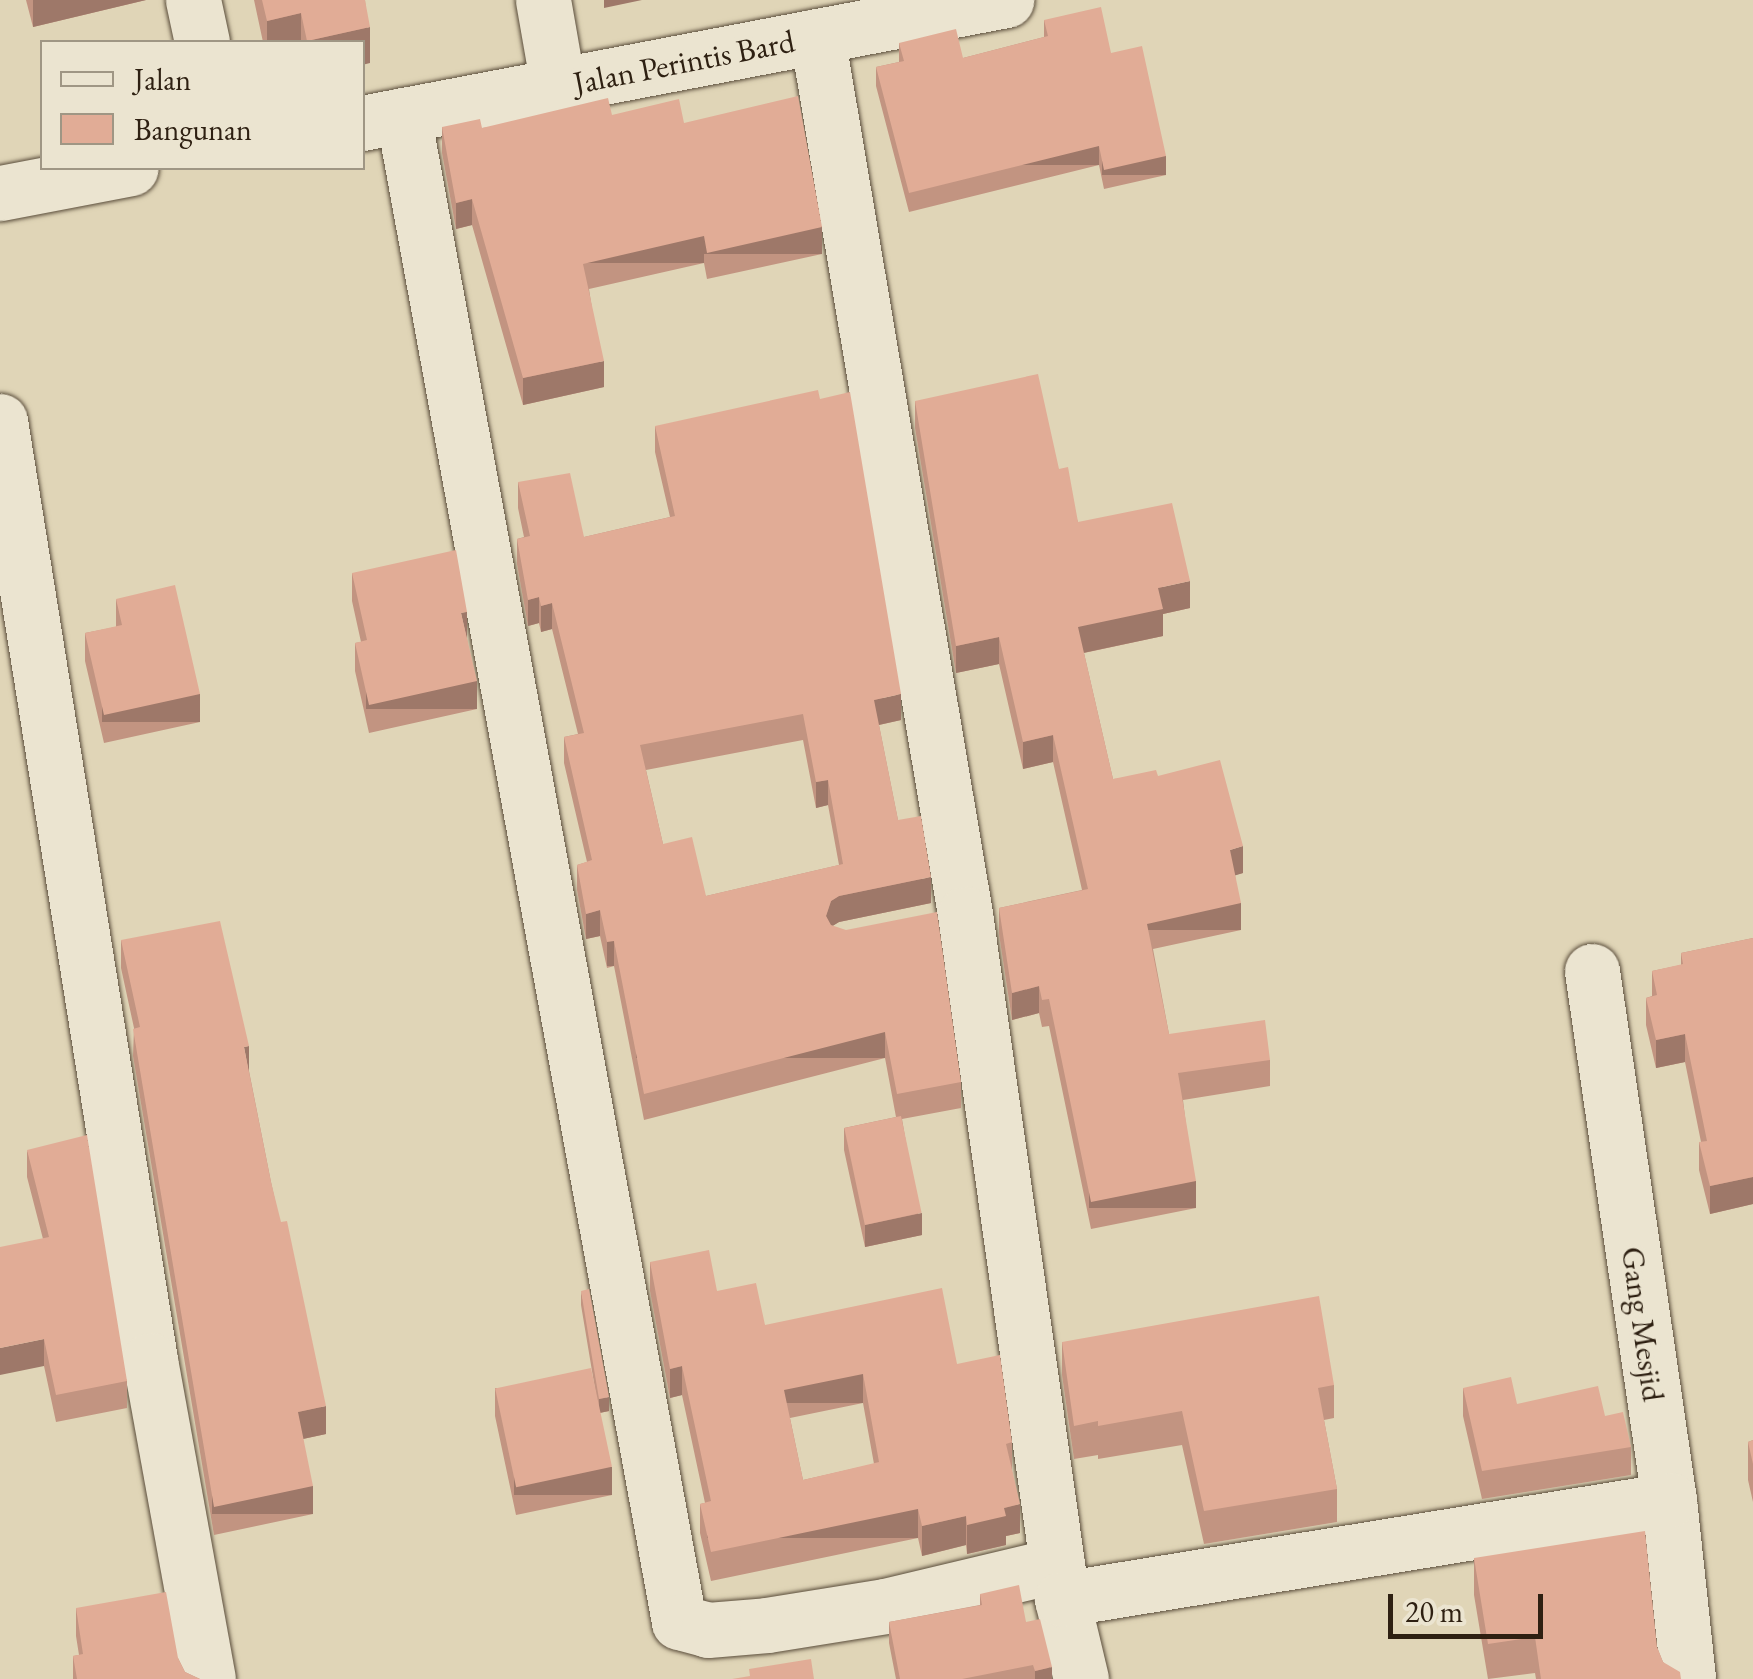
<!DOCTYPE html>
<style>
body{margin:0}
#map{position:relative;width:1753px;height:1679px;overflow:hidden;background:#e0d5b7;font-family:"EB Garamond",serif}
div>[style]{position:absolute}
.roads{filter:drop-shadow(0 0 2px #5a4d3b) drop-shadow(0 0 2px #5a4d3b)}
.minor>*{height:55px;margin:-27.5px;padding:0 27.5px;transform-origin:27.5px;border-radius:27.5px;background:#ebe4d0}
.tertiary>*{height:55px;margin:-27.5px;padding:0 27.5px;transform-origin:27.5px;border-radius:27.5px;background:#ebe4d0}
.wall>*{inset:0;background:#c29481}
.shaded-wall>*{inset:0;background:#9e7869;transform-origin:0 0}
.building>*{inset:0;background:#e1ac96;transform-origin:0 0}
span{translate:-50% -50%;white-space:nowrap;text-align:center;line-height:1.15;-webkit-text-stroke:8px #ebe4d0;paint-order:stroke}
.street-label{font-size:32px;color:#2e2012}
.legend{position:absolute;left:40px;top:40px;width:325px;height:130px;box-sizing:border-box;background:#ebe4d0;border:2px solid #9f9684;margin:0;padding:12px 18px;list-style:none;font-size:30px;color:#2e2012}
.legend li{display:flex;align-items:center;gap:20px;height:50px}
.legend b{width:50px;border:2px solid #9f9684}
.scale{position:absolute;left:1388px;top:1594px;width:155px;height:45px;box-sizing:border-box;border:5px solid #2e2012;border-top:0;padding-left:12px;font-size:30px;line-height:35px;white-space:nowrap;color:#2e2012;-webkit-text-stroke:8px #ebe4d0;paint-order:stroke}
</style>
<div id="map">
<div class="roads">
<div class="minor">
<i style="left:193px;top:0;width:43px;rotate:77.9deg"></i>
<i style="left:543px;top:0;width:87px;rotate:80.1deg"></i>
<i style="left:817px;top:36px;width:890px;rotate:80.43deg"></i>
<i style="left:965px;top:914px;width:692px;rotate:81.94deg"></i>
<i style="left:1062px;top:1599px;width:82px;rotate:76.6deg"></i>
<i style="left:403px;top:115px;width:1532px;rotate:79.62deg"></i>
<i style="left:679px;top:1622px;width:30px;rotate:15deg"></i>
<i style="left:708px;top:1630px;width:59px;rotate:-4.8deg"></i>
<i style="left:767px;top:1625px;width:120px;rotate:-9.1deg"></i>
<i style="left:885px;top:1606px;width:177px;rotate:-13.4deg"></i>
<i style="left:0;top:421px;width:951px;rotate:80.92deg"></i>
<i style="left:150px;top:1360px;width:324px;rotate:79.7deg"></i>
<i style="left:1592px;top:971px;width:535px;rotate:81.72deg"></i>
<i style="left:1669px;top:1500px;width:180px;rotate:83.9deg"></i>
<i style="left:1062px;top:1599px;width:615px;rotate:-9.26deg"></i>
</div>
<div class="tertiary">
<i style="left:362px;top:123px;width:656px;rotate:-10.81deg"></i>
<i style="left:0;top:193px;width:133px;rotate:-10.8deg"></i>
</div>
</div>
<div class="wall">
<i style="clip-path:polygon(26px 0,146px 0,33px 27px)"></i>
<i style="clip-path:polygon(254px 0,365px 0,370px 63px,362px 42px,263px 42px)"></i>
<i style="clip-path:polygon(1044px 20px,1111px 53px,1166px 175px,1104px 189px,1099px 165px,909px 212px,876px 86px,876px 67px,899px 62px,899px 43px,963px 58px,1044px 37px)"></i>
<i style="clip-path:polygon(612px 115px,684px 123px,822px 254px,707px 279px,704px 263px,589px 289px,604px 387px,523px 405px,472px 225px,456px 229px,442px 153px,442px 127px,482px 128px)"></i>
<i style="clip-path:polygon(915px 401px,1059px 469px,1078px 522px,1190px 608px,1163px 614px,1163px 636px,1084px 653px,1113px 779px,1158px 776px,1243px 873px,1235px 875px,1241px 930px,1153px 949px,1169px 1034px,1270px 1060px,1270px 1086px,1183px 1100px,1196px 1208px,1091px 1229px,1049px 1026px,1042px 1027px,1039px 1013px,1012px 1020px,999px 934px,999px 908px,1082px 890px,1053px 762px,1023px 769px,999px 664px,956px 673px,915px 428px)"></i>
<i style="clip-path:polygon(evenodd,655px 426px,901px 720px,879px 725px,898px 820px,931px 903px,839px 922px,832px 926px,961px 1082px,961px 1108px,902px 1119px,922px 1235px,865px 1247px,844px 1150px,844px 1128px,896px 1117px,885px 1058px,644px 1120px,614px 966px,607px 968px,600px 936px,586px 939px,577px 890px,577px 865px,587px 862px,564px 763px,564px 737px,578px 734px,552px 629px,541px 632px,539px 623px,528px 626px,517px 564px,517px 539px,524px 537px,518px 508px,518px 482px,584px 537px,670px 517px,655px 452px,655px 426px,803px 740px,816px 808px,828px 805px,839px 865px,706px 896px,663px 844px,646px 770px,803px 740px)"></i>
<i style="clip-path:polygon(352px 573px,467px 639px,477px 709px,369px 733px,355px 671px,355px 643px,361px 642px,352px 601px)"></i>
<i style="clip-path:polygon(116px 599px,200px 722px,104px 743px,85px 661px,85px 633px,116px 627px)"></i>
<i style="clip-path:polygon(1753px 938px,1753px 1204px,1710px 1214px,1699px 1170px,1699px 1142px,1701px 1142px,1685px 1062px,1656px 1068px,1646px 1025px,1646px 998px,1652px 996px,1652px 971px,1681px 965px,1681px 953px)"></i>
<i style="clip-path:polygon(121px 940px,249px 1071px,271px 1182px,326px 1434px,303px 1439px,313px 1514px,214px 1535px,133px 1056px,134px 1028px,121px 968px)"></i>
<i style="clip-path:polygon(27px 1150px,127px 1381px,127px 1408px,56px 1422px,44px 1366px,43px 1239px,27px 1177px)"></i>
<i style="clip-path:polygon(evenodd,650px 1262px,717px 1291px,765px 1325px,957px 1364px,1012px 1442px,1012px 1471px,1020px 1533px,1006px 1536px,1006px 1545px,967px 1554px,966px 1545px,922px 1556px,918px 1538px,711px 1581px,700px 1533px,700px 1504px,705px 1503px,682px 1395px,670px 1398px,650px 1291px,650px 1262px,863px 1403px,874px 1464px,803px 1480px,790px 1418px,863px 1403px)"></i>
<i style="clip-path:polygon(581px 1291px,609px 1411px,600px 1413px,612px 1495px,516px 1515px,495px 1416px,495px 1388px,596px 1395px,581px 1305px)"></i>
<i style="clip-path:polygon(1062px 1342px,1334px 1385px,1334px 1418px,1324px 1420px,1337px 1489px,1337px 1522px,1204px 1544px,1182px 1445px,1098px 1459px,1098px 1455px,1074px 1459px,1062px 1375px)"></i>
<i style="clip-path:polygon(1463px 1388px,1517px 1404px,1605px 1416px,1631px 1447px,1631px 1475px,1482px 1499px,1463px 1416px)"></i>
<i style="clip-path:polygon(1753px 1440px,1753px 1502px,1748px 1480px,1748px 1442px)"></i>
<i style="clip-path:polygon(1474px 1558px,1657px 1647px,1663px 1662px,1681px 1679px,1536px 1679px,1535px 1673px,1488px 1679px,1474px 1595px)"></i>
<i style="clip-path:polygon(980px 1594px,1026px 1622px,1052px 1679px,896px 1679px,889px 1643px,889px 1622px,980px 1605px)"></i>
<i style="clip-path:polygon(76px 1608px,178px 1658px,185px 1672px,200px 1679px,73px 1679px,73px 1656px,79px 1655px,76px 1636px)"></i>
</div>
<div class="shaded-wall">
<i style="clip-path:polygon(33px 0,146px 0,33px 27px)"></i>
<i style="clip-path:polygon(604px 0,642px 0,604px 8px)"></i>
<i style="clip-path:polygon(301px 13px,301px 42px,267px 42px,267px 21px)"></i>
<i style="clip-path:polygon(370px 27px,370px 63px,362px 65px,362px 42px,307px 42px,307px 41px)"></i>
<i style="left:1099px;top:146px;width:19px;height:196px;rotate:90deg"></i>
<i style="left:1166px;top:156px;width:19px;height:64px;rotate:90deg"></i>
<i style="clip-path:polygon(472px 199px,472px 225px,456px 229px,456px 203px)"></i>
<i style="left:822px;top:227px;width:27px;height:118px;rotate:90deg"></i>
<i style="left:704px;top:236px;width:27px;height:124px;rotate:90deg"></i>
<i style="clip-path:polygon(604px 361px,604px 387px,523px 405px,523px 378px)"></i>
<i style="clip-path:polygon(1190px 581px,1190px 608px,1163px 614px,1163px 636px,1078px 654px,1078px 627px,1158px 588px)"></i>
<i style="clip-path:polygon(539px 597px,539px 623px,528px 626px,528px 600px)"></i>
<i style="clip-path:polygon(552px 603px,552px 629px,541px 632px,541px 606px)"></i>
<i style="clip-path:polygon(467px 612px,467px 640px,461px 613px)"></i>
<i style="clip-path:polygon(999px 637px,999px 664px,956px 673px,956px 646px)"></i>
<i style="left:477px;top:681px;width:28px;height:111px;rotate:90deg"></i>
<i style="left:200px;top:694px;width:28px;height:98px;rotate:90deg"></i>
<i style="clip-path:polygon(901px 694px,901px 720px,874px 726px,874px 700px)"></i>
<i style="clip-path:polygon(1053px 735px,1053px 762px,1023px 769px,1023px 742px)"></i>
<i style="clip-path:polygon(828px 780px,828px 805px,816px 808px,816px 782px)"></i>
<i style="clip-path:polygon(1243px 846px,1243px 873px,1230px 877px,1230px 850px)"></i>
<i style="clip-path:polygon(931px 877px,931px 903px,839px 922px,831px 927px,826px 916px,831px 901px,839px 896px)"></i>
<i style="left:1241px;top:903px;width:27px;height:96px;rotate:90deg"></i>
<i style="clip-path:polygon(600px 910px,600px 936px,586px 939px,586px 914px)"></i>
<i style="left:614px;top:941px;width:25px;height:7px;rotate:90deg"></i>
<i style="clip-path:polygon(1039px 986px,1039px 1013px,1012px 1020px,1012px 993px)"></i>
<i style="left:885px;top:1032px;width:26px;height:249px;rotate:90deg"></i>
<i style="clip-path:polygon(1685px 1034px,1685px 1062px,1656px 1068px,1656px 1040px)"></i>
<i style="clip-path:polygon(249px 1046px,249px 1074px,244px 1047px)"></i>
<i style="clip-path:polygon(1753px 1177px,1753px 1204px,1710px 1214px,1710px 1186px)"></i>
<i style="left:1196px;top:1181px;width:27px;height:107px;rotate:90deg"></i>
<i style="clip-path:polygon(922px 1213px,922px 1235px,865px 1247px,865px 1225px)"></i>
<i style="clip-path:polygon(44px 1339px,44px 1366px,0 1375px,0 1348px)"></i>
<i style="clip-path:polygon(682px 1366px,682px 1395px,670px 1398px,670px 1369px)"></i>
<i style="left:863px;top:1374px;width:29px;height:81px;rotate:90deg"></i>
<i style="clip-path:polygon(609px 1397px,609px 1411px,599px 1413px,599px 1399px)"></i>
<i style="clip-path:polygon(326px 1406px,326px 1434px,298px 1440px,298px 1412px)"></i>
<i style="left:612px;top:1467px;width:28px;height:98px;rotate:90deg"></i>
<i style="left:313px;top:1486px;width:28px;height:101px;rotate:90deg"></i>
<i style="clip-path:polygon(1020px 1504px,1020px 1533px,1006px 1536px,1006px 1545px,967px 1554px,967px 1525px,1004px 1508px)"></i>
<i style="left:918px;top:1509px;width:29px;height:211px;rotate:90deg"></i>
<i style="clip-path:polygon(966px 1516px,966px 1545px,922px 1556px,922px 1526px)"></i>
<i style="clip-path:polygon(1052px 1667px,1052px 1679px,1035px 1679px,1035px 1671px)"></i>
</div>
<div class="building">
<i style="clip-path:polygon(262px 0,365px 0,370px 27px,307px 41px,301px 13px,267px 21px)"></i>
<i style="clip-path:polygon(1101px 7px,1111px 53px,1142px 46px,1166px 156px,1104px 170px,1099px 146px,909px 193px,876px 67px,904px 61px,899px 43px,956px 29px,963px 58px,1048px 36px,1044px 20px)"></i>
<i style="clip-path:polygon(798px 96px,822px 227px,707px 253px,704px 236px,583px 264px,604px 361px,523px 378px,472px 199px,456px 203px,442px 127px,480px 119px,482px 128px,608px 98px,612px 115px,679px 99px,684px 123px)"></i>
<i style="clip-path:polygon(1038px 374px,1059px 469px,1068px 467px,1078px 522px,1172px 503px,1190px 581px,1158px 588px,1163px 609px,1078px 627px,1113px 779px,1156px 770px,1158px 776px,1220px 760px,1243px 846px,1230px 850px,1241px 903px,1147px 924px,1169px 1034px,1265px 1020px,1270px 1060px,1178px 1073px,1196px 1181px,1091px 1202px,1049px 999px,1042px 1000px,1039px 986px,1012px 993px,999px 908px,1088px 889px,1053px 735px,1023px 742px,999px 637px,956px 646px,915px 401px)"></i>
<i style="clip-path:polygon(evenodd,818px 390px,820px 399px,850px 392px,901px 694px,874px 700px,898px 820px,921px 816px,931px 877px,839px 896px,831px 901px,826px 916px,831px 925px,846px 930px,937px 912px,961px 1082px,897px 1094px,885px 1032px,644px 1094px,614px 941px,607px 942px,600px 910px,586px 914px,577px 865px,592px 860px,564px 737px,584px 733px,552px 603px,541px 606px,539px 597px,528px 600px,517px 539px,530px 536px,518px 482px,570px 473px,584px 537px,675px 516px,655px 426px,818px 390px,803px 714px,816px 782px,828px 780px,843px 864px,706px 896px,692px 837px,663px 844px,640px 745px,803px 714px)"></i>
<i style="clip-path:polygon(456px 550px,467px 612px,461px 613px,477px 681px,369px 705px,355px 643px,367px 640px,352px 573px)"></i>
<i style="clip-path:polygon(175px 585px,200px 694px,104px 715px,85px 633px,122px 625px,116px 599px)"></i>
<i style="clip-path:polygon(220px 921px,249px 1046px,244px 1047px,271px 1182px,281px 1222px,287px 1221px,326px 1406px,298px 1412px,313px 1486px,214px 1507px,133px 1029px,140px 1027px,121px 940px)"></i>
<i style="clip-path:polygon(1753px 938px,1753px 1177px,1710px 1186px,1699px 1142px,1707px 1141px,1685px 1034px,1656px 1040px,1646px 998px,1657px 995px,1652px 971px,1683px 964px,1681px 953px)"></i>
<i style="left:901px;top:1116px;width:99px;height:58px;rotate:78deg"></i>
<i style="clip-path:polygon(87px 1135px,127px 1381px,56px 1395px,44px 1339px,0 1348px,0 1247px,49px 1237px,27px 1150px)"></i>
<i style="clip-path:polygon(evenodd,709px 1250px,717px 1291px,756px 1283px,765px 1325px,942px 1288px,957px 1364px,1000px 1355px,1012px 1442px,1006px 1444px,1020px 1504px,1004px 1508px,1006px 1516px,967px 1525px,966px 1516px,922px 1526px,918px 1509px,711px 1552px,700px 1504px,711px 1501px,682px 1366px,670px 1369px,650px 1262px,709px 1250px,863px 1374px,879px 1462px,803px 1480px,784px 1390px,863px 1374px)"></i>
<i style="clip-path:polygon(589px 1289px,609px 1397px,599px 1399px,581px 1291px)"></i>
<i style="clip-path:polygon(1319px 1296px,1334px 1385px,1318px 1388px,1337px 1489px,1204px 1511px,1182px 1411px,1098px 1426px,1098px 1421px,1074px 1426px,1062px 1342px)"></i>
<i style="left:591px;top:1368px;width:101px;height:98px;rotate:78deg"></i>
<i style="clip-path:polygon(1511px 1377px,1517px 1404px,1598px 1386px,1605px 1416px,1623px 1412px,1631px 1447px,1482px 1471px,1463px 1388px)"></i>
<i style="clip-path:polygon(1753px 1440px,1753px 1464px,1748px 1442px)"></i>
<i style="clip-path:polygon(1645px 1531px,1657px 1647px,1663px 1662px,1680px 1672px,1681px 1679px,1541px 1679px,1535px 1637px,1488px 1644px,1474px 1558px)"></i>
<i style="clip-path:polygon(1019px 1585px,1026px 1622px,1040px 1619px,1052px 1667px,1035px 1671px,1033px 1665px,962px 1679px,900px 1679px,889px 1622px,982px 1605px,980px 1594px)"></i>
<i style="clip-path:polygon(166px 1592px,178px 1658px,185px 1672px,200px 1679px,77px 1679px,73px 1656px,83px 1654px,76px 1608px)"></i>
<i style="clip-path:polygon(811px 1659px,814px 1679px,732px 1679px,750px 1676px,749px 1669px)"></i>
</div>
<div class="street-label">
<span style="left:684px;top:62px;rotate:-11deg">Jalan Perintis Bard</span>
<span style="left:1643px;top:1324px;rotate:82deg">Gang Mesjid</span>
</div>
<ul class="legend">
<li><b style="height:12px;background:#ebe4d0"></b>Jalan</li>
<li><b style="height:28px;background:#e1ac96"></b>Bangunan</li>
</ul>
<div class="scale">20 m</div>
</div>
